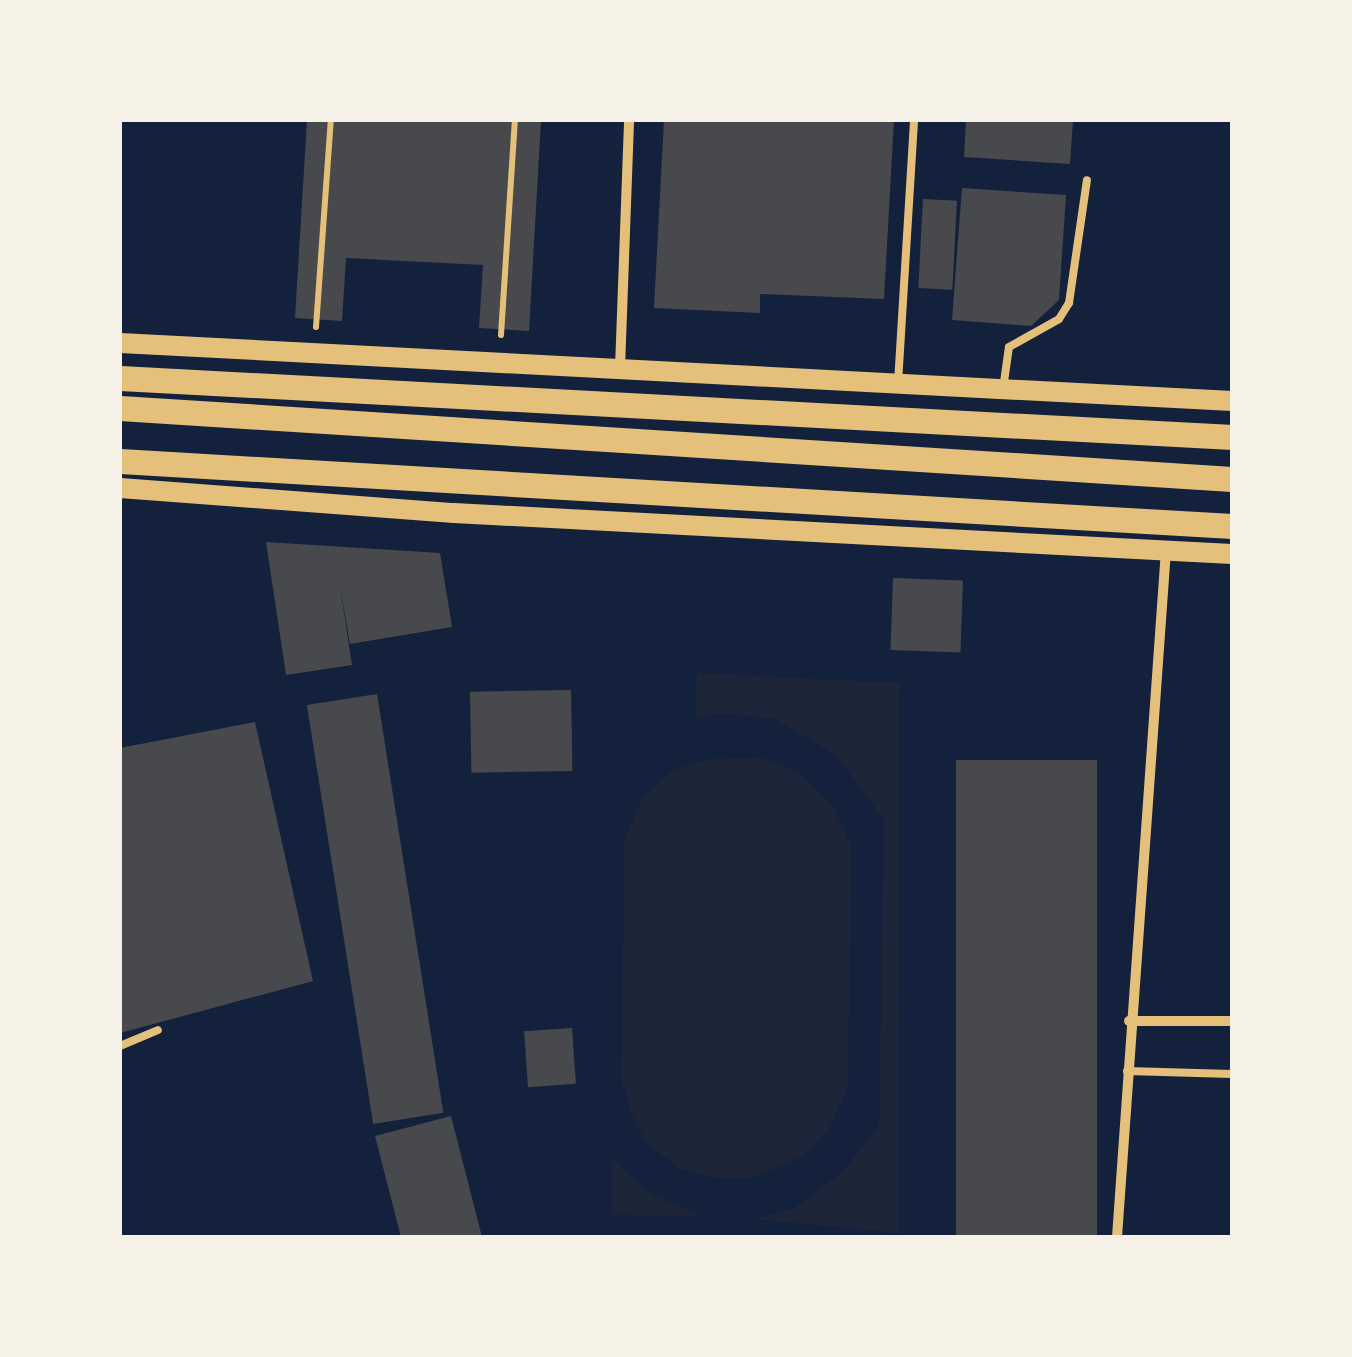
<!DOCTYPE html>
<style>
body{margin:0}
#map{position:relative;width:1352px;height:1357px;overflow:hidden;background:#14213d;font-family:"Varela Round",sans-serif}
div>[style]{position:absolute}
.green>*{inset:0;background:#1d2539}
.building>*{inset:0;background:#48494c;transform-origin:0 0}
.path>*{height:6px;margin:-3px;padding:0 3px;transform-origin:3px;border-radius:3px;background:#e5c07b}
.service>*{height:8px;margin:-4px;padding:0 4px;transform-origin:4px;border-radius:4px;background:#e5c07b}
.minor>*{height:10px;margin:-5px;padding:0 5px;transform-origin:5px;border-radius:5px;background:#e5c07b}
.secondary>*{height:20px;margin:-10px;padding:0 10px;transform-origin:10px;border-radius:10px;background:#e5c07b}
.primary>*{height:25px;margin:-12.5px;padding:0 12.5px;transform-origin:12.5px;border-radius:12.5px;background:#e5c07b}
span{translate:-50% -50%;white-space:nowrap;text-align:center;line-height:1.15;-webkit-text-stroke:8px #f6f1e7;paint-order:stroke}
.frame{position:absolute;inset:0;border:122px solid #f6f1e7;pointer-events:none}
</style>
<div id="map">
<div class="green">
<i style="clip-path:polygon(697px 673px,899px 683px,898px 1233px,755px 1219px,795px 1208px,841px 1173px,879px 1127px,884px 820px,836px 755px,773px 718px,719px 714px,695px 720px)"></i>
<i style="clip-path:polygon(763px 758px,801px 774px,833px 805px,851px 846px,848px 1087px,829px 1129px,803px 1156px,752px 1178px,718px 1178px,678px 1168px,645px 1141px,632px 1115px,622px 1081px,624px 840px,642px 799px,673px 770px,710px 759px)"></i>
<i style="clip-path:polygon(612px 1159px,650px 1194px,702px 1216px,612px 1215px)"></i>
</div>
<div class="building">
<i style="clip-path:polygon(307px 120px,541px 120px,529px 331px,479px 328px,483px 265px,346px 258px,342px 321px,295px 318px)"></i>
<i style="clip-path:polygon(664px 120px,894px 120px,884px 299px,760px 294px,760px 313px,654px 308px)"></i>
<i style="clip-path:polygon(966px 120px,1073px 120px,1070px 164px,964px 157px)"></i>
<i style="clip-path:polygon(962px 188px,1066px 195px,1059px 300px,1031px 326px,952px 320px)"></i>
<i style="left:923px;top:199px;width:34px;height:89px;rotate:3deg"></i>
<i style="clip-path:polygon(266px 542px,440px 553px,452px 627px,350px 644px,340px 586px,352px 665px,286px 675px)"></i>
<i style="left:893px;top:578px;width:70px;height:72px;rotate:2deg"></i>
<i style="left:571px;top:690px;width:81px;height:101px;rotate:89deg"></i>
<i style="left:377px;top:694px;width:424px;height:71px;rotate:81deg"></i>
<i style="clip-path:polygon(255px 722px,313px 981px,120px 1033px,120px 748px)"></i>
<i style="left:956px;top:760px;width:141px;height:477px"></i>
<i style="left:572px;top:1028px;width:56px;height:48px;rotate:86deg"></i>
<i style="clip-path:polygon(451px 1116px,482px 1237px,401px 1237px,375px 1136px)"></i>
</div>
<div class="path">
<i style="left:316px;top:327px;width:208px;rotate:-85.9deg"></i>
<i style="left:501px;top:335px;width:215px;rotate:-86.3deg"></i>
</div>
<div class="service">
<i style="left:898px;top:383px;width:263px;rotate:-86.5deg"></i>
<i style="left:1003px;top:389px;width:42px;rotate:-81.9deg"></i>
<i style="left:1009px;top:347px;width:57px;rotate:-29.2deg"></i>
<i style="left:1059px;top:319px;width:19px;rotate:-58deg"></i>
<i style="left:1069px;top:303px;width:124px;rotate:-81.7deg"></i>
<i style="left:120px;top:1046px;width:41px;rotate:-22.8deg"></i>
<i style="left:1127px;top:1071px;width:105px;rotate:1.6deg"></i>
</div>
<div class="minor">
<i style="left:620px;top:368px;width:248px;rotate:-87.9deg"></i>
<i style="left:1129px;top:1021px;width:103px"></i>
<i style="left:1117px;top:1237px;width:689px;rotate:-85.92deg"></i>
</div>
<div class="secondary">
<i style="left:120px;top:343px;width:1114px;rotate:2.99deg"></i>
<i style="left:120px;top:488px;width:335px;rotate:4.3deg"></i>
<i style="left:454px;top:513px;width:779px;rotate:3.02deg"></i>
</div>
<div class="primary">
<i style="left:120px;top:378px;width:1114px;rotate:3.04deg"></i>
<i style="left:120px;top:408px;width:1114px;rotate:3.65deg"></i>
<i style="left:120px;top:461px;width:1114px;rotate:3.35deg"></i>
</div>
<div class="frame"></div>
</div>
